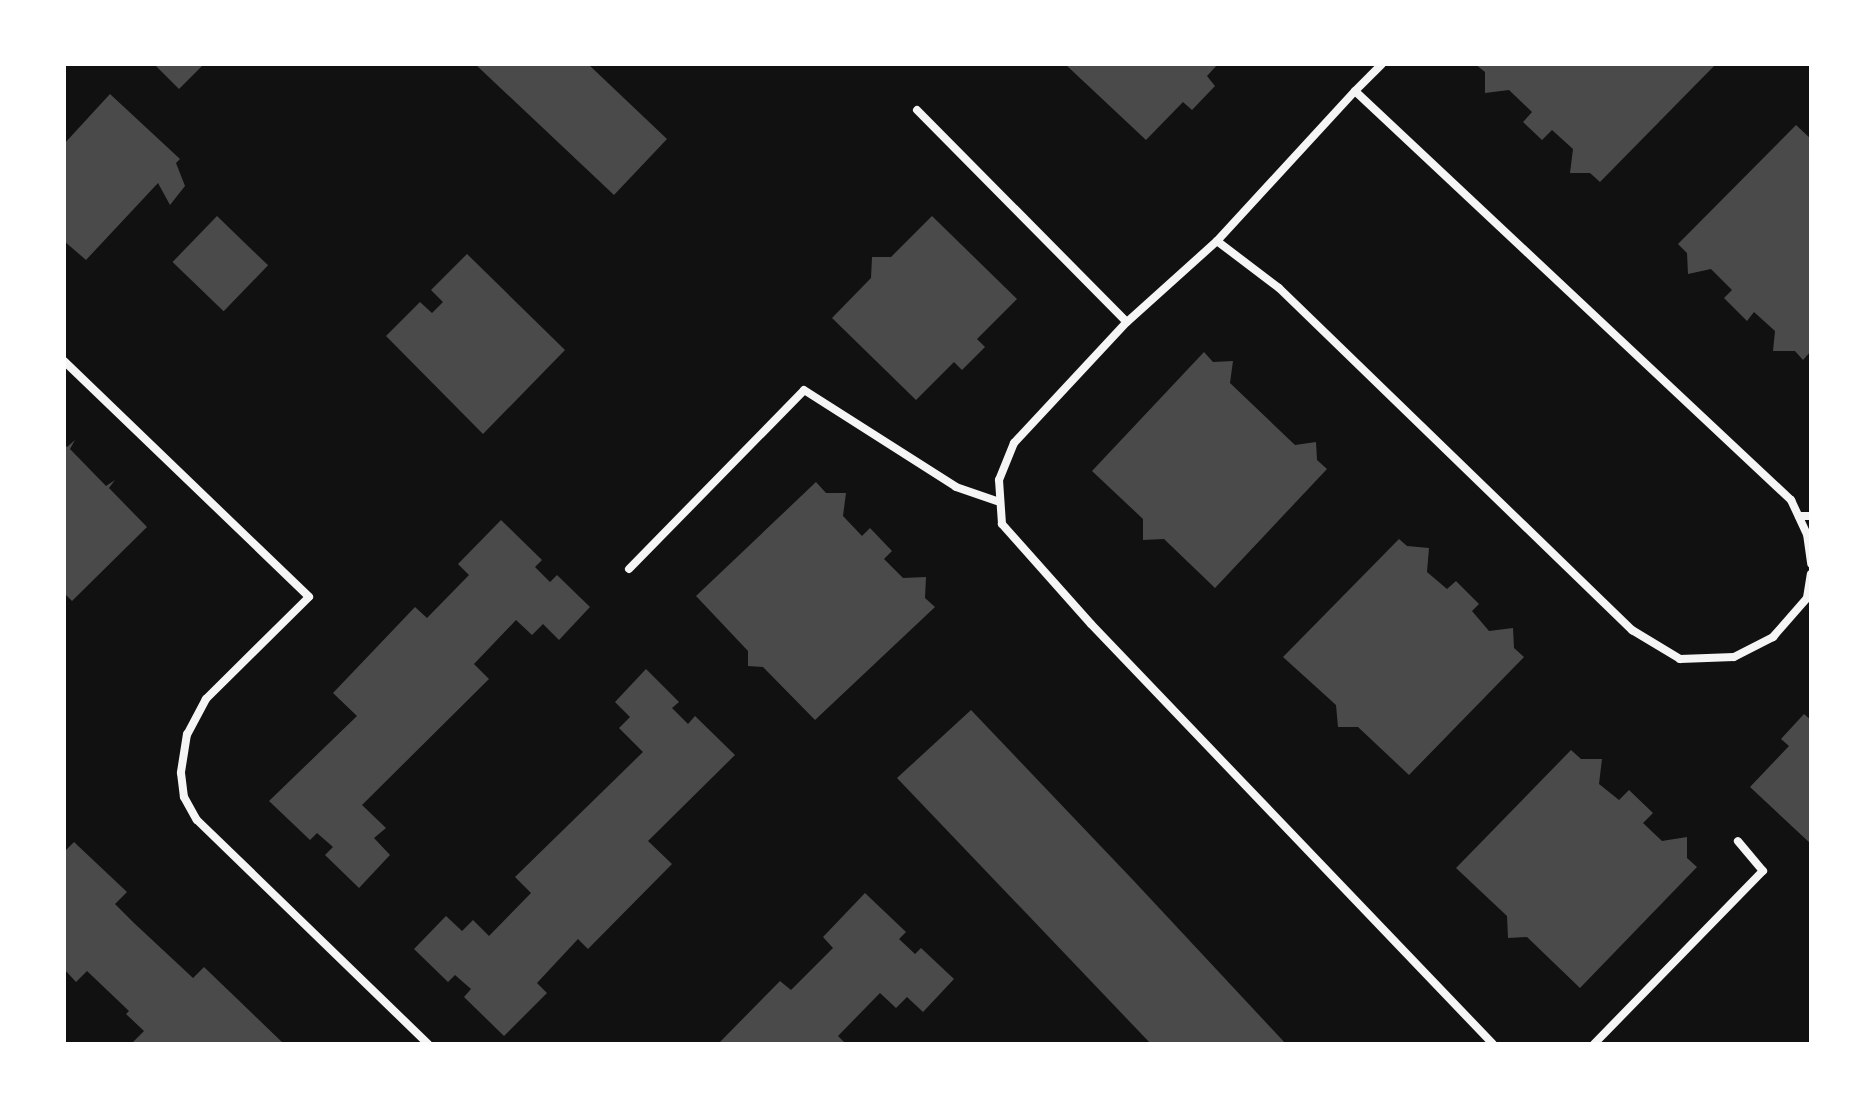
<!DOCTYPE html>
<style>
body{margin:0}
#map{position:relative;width:1875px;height:1108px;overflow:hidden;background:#111;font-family:"Varela Round",sans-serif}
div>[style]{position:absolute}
.building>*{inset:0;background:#4a4a4a;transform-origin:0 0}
.minor>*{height:8px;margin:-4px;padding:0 4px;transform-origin:4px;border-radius:4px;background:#f5f5f5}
span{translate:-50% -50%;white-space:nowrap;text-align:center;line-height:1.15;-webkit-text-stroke:6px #fff;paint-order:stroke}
.frame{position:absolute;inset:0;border:66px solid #fff;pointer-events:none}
</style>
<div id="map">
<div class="building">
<i style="clip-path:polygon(154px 64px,204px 64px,179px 89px)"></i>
<i style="clip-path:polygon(475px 64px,588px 64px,667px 139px,614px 195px)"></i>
<i style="clip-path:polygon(1065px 64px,1218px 64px,1207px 76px,1215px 86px,1192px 110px,1183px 102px,1146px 140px)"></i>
<i style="clip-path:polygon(1475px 64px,1716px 64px,1600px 182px,1590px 173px,1570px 173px,1573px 149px,1552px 130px,1542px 140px,1523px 122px,1532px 112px,1509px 90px,1485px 93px,1485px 72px)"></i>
<i style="clip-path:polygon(110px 94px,180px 159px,176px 163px,185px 186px,170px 205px,158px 183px,86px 260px,64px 241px,64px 144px)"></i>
<i style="clip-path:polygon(1796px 125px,1811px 139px,1811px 351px,1803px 360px,1795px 351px,1773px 351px,1775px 331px,1754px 312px,1747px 321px,1724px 298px,1732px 290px,1711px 269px,1688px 274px,1687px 253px,1678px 244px)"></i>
<i style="left:217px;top:216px;width:71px;height:64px;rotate:44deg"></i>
<i style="clip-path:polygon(932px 216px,1017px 299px,977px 339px,985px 347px,962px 370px,954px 362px,916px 400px,832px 318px,871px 278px,872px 257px,891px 257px)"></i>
<i style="clip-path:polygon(467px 254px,565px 350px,483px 434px,386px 336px,420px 302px,432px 313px,443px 302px,431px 290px)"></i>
<i style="clip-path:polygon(1204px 352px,1213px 362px,1233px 361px,1230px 383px,1295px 445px,1316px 442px,1317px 460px,1327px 469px,1215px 588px,1164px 539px,1143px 540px,1143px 519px,1092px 471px)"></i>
<i style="clip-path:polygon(75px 440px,70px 449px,106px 486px,115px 480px,109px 488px,147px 527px,72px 601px,64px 593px,64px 444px,67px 447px)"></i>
<i style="clip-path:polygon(816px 482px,826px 493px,846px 493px,843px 516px,862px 536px,870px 528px,892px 551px,884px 559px,903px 578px,926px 577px,925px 598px,935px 607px,815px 720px,763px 667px,748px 666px,748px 651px,696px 596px)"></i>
<i style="clip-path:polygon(501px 520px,542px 560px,535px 567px,550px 582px,557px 575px,590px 607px,559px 640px,543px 624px,532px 635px,516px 620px,474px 664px,489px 679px,362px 805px,386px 828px,374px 838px,390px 855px,359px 888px,325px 855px,333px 847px,317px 833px,310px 840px,269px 801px,357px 716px,333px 693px,415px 607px,427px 618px,469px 575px,458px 564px)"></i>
<i style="clip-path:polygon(1399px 539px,1407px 546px,1429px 548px,1427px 572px,1447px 589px,1456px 581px,1479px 604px,1472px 611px,1489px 631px,1513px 628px,1514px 648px,1524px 657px,1409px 775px,1358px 727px,1338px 727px,1336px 705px,1283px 657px)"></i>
<i style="clip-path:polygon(646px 669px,679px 702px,672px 708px,688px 724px,695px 716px,735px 755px,648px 841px,672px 864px,588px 949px,578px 939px,537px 983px,547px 993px,504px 1036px,464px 997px,471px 989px,455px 975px,448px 982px,414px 949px,446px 916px,462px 931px,473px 920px,489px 936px,531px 893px,515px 877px,643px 752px,619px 728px,630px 717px,615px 702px)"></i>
<i style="clip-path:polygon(971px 710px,1133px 880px,1286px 1044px,1151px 1044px,897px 778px)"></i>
<i style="clip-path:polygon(1804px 714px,1811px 720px,1811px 844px,1750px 787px,1789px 746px,1781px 739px)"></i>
<i style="clip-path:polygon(1571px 750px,1581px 759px,1602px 759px,1599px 784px,1619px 800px,1629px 790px,1653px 813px,1643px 823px,1662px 841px,1687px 837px,1687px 858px,1697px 867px,1580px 988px,1527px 937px,1508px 938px,1507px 916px,1456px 868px)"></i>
<i style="clip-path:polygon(74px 842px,127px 892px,115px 904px,134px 923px,193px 978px,204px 967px,284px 1044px,133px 1042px,144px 1031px,126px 1014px,129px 1011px,87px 971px,76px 982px,64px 969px,64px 852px)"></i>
<i style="clip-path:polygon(865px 893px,906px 932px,899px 939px,915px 954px,921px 948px,954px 979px,923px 1012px,907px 997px,896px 1008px,880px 993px,838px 1036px,846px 1044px,718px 1044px,780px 981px,791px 990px,833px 948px,823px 937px)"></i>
</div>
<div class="minor">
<i style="left:1355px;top:91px;width:38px;rotate:-45deg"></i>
<i style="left:917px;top:110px;width:298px;rotate:45.3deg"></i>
<i style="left:1217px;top:241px;width:78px;rotate:37.2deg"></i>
<i style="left:1279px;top:288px;width:492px;rotate:44.1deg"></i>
<i style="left:1632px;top:630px;width:56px;rotate:31.1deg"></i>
<i style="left:1680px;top:659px;width:54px;rotate:-2.1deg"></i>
<i style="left:1734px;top:657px;width:44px;rotate:-27.1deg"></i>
<i style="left:1773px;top:637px;width:52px;rotate:-48.9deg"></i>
<i style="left:1807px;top:598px;width:24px;rotate:-81deg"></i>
<i style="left:64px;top:361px;width:340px;rotate:43.9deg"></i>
<i style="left:309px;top:597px;width:145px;rotate:135.3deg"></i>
<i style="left:206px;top:699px;width:40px;rotate:118deg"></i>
<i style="left:187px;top:734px;width:39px;rotate:99deg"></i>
<i style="left:181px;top:773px;width:24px;rotate:83deg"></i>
<i style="left:184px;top:797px;width:26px;rotate:61deg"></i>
<i style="left:197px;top:820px;width:322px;rotate:44.1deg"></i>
<i style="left:1799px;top:516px;width:12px"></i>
<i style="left:629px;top:569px;width:250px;rotate:-45.6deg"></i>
<i style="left:804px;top:390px;width:180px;rotate:32.5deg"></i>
<i style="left:956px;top:487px;width:43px;rotate:18.9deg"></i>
<i style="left:1493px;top:1044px;width:581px;rotate:-133.75deg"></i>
<i style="left:1091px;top:624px;width:134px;rotate:-131.7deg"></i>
<i style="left:1002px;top:524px;width:44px;rotate:-93.9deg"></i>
<i style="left:999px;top:480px;width:40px;rotate:-68deg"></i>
<i style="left:1014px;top:443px;width:166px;rotate:-47deg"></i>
<i style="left:1127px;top:322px;width:121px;rotate:-42deg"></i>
<i style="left:1217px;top:241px;width:204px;rotate:-47.4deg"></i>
<i style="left:1355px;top:91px;width:598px;rotate:43.17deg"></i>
<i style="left:1791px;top:500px;width:38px;rotate:65deg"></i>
<i style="left:1807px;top:534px;width:30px;rotate:82deg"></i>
<i style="left:1594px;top:1044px;width:242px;rotate:-45.7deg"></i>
<i style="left:1763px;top:871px;width:39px;rotate:-130deg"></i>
</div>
<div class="frame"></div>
</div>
